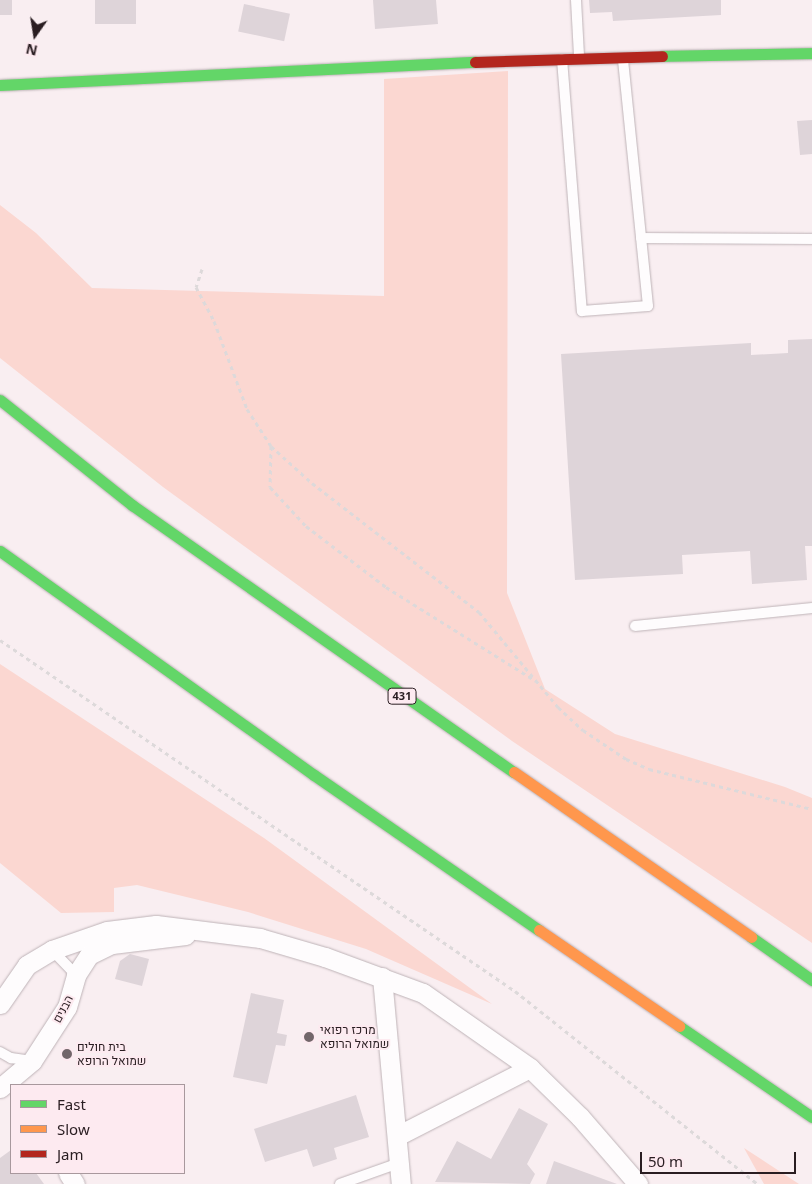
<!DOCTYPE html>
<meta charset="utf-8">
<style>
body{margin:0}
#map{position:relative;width:812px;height:1184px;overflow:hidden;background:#f9eef1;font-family:"Noto Sans",Heebo,sans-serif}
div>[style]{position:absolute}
.green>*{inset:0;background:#fbd7d1}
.building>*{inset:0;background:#ded4d9;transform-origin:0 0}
.path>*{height:3px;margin-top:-1.5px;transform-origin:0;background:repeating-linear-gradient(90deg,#ddd9da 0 4px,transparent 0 8px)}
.roads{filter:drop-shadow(0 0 1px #beb3b7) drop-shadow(0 0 1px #beb3b7)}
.lane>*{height:10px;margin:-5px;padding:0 5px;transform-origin:5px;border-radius:5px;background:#fefcfd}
.street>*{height:19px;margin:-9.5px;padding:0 9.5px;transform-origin:9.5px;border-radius:9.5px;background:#fefcfd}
.fast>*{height:11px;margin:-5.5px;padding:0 5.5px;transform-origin:5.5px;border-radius:5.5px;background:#63d668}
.slow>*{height:11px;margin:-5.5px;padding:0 5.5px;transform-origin:5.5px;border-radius:5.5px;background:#ff974d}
.jam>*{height:11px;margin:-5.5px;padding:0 5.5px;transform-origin:5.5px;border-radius:5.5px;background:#b3261e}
.dots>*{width:14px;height:14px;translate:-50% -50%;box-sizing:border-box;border:2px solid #fdeaf0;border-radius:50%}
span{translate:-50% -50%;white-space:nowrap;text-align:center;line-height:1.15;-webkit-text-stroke:4px #fdeaf0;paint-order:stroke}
.shield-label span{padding:1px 4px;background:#fdeaf0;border:1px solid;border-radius:4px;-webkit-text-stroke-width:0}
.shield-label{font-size:11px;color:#291d21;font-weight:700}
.street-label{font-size:12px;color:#291d21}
.poi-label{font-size:12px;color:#291d21}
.left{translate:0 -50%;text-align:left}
.legend{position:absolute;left:10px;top:1084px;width:175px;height:90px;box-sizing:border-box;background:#fdeaf0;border:1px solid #a8989d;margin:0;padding:6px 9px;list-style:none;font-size:15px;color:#291d21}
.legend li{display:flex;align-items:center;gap:10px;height:25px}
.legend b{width:25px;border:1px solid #a8989d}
.north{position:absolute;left:10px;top:10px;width:50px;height:50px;-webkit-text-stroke:4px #fdeaf0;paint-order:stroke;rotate:193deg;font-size:14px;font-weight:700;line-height:20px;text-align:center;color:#291d21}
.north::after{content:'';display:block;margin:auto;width:18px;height:22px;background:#291d21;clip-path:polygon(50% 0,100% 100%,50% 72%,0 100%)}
.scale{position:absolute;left:640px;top:1152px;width:156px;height:22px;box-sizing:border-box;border:2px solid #291d21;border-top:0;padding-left:6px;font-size:15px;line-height:18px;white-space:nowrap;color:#291d21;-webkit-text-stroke:4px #fdeaf0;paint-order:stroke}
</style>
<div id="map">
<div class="green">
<i style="clip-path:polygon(508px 71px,507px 593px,545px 689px,615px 734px,785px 787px,812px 798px,812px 943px,512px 741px,163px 487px,0 358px,0 205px,36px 233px,92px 288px,384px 296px,384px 79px)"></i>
<i style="clip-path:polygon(0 664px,264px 838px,492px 1004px,366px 949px,248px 912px,137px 885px,114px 888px,114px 912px,61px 913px,0 863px)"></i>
<i style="clip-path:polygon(744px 1148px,799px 1184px,764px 1184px)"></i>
</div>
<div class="building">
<i style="left:0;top:0;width:12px;height:15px"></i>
<i style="left:95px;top:0;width:41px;height:24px"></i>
<i style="clip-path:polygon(373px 0,436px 0,438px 24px,375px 29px)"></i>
<i style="clip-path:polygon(589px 0,721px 0,721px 15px,613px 21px,612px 12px,590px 13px)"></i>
<i style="left:244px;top:4px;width:47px;height:28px;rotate:12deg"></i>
<i style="clip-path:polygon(812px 120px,812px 154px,800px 155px,797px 121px)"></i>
<i style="clip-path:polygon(812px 339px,812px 546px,805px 546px,807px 580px,752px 584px,750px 551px,682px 555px,683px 574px,575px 580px,561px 354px,751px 343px,751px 355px,788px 353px,788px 340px)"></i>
<i style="clip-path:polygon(130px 954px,149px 959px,142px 986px,115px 979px,120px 961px)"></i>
<i style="clip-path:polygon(251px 993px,284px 1000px,277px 1033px,287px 1035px,285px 1046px,276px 1045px,267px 1084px,233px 1077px)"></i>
<i style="clip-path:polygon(356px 1095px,369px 1137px,334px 1148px,337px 1159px,313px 1167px,307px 1149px,265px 1162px,254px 1129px)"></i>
<i style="clip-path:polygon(519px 1108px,548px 1124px,527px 1164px,535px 1174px,530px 1184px,435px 1182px,457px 1141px,491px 1159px)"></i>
<i style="clip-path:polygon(11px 1150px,11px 1173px,36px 1173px,44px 1184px,0 1184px,0 1158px)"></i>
<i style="clip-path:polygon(554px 1161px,617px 1184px,546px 1184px)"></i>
</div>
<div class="path">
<i style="left:202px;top:269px;width:19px;rotate:108deg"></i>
<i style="left:196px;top:287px;width:38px;rotate:62deg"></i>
<i style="left:214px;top:321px;width:94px;rotate:69.4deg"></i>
<i style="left:247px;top:409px;width:44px;rotate:57deg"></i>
<i style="left:271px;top:446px;width:55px;rotate:42.1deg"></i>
<i style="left:312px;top:483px;width:211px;rotate:37.7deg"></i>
<i style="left:479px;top:612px;width:124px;rotate:50.3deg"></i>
<i style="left:558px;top:707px;width:34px;rotate:43deg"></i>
<i style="left:583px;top:730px;width:52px;rotate:34deg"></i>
<i style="left:626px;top:759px;width:25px;rotate:23deg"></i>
<i style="left:649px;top:769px;width:168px;rotate:13.8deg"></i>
<i style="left:271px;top:446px;width:41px;rotate:91.4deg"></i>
<i style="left:270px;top:487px;width:53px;rotate:47.3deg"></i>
<i style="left:306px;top:526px;width:101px;rotate:37.3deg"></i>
<i style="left:386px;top:587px;width:177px;rotate:32.1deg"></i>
<i style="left:0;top:640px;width:623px;rotate:34.28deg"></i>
<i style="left:515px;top:991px;width:310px;rotate:38.5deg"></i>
</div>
<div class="roads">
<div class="lane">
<i style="left:576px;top:0;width:56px;rotate:86.9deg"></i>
<i style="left:562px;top:59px;width:253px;rotate:85.5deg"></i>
<i style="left:582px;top:311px;width:66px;rotate:-4.3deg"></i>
<i style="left:648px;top:306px;width:248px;rotate:-95.8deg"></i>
<i style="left:641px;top:238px;width:171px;rotate:0.3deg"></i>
<i style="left:635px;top:626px;width:178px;rotate:-5.8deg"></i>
<i style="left:52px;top:950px;width:35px;rotate:46deg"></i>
<i style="left:0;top:1052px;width:13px;rotate:29deg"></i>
<i style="left:11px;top:1058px;width:21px;rotate:8deg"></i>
<i style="left:340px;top:1184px;width:63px;rotate:-19.6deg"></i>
</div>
<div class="street">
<i style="left:382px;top:977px;width:208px;rotate:84.8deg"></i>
<i style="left:0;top:1004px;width:47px;rotate:-55.3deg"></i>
<i style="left:27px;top:965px;width:29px;rotate:-31deg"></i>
<i style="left:52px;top:950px;width:58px;rotate:-19.1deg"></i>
<i style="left:107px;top:931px;width:49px;rotate:-7deg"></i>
<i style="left:156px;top:925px;width:105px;rotate:7.1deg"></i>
<i style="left:260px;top:938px;width:68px;rotate:16.3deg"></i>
<i style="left:325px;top:957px;width:104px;rotate:20.2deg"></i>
<i style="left:423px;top:993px;width:131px;rotate:35deg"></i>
<i style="left:530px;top:1068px;width:70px;rotate:44.4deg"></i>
<i style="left:580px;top:1117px;width:89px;rotate:49.1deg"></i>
<i style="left:0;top:1088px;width:42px;rotate:-40.2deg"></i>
<i style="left:32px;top:1061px;width:64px;rotate:-57.1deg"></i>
<i style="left:67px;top:1007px;width:33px;rotate:-74deg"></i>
<i style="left:76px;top:975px;width:24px;rotate:-57deg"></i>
<i style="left:89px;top:955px;width:25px;rotate:-26deg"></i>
<i style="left:112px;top:944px;width:74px;rotate:-7deg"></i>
<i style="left:397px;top:1136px;width:149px;rotate:-27.1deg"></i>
<i style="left:68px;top:1173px;width:13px;rotate:58deg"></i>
</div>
<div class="fast">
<i style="left:662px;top:56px;width:150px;rotate:-1.1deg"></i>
<i style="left:0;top:85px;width:476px;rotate:-2.8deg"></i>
<i style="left:0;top:400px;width:169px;rotate:38.5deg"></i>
<i style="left:132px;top:505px;width:466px;rotate:35deg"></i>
<i style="left:0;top:551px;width:386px;rotate:35.5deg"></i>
<i style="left:314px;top:775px;width:273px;rotate:34.6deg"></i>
<i style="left:751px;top:937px;width:75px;rotate:35.2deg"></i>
<i style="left:679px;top:1026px;width:161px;rotate:34.4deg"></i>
</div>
<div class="slow">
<i style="left:514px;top:772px;width:289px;rotate:34.8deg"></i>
<i style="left:539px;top:930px;width:170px;rotate:34.4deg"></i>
</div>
<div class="jam">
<i style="left:475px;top:62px;width:187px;rotate:-1.8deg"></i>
</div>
</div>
<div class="dots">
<i style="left:309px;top:1037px;background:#72666a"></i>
<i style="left:67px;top:1054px;background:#72666a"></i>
</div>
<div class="shield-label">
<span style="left:402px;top:696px">431</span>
</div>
<div class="street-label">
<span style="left:63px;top:1009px;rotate:-62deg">הבנים</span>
</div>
<div class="poi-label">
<span class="left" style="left:320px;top:1037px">מרכז רפואי<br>שמואל הרופא</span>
<span class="left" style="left:77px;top:1054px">בית חולים<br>שמואל הרופא</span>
</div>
<ul class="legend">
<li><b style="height:6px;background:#63d668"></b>Fast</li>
<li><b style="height:6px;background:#ff974d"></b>Slow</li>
<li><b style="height:6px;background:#b3261e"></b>Jam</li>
</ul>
<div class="north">N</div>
<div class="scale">50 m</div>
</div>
